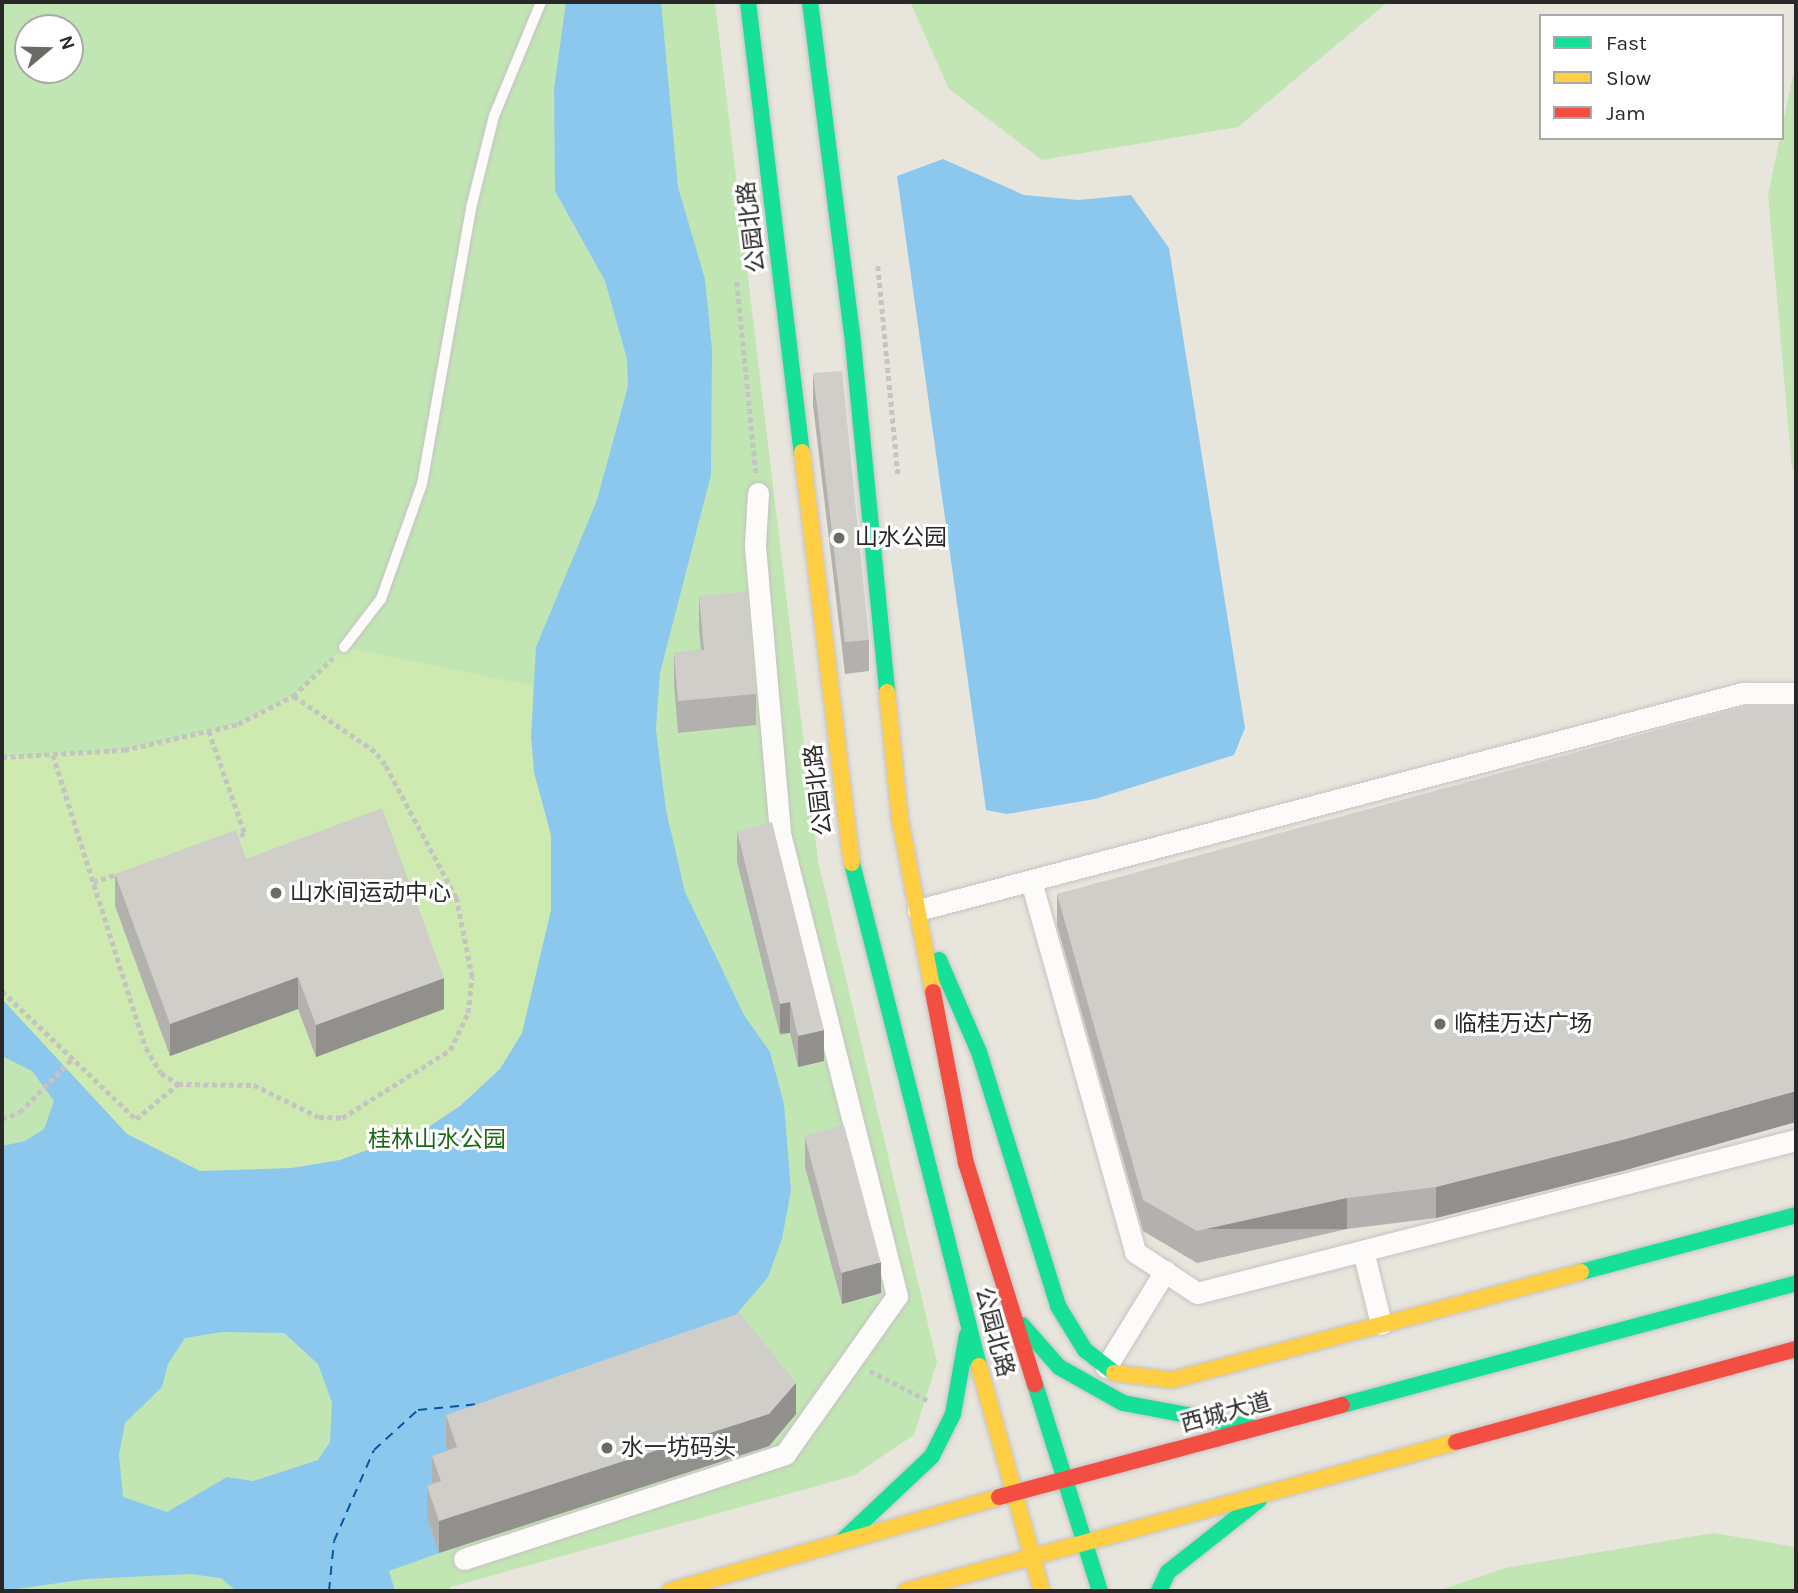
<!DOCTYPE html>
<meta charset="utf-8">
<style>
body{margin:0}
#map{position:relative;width:1798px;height:1593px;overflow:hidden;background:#e8e5dd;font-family:Karla,"Noto Sans SC",sans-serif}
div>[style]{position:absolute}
.green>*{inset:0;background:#c2e6b3}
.pitch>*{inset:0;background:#ceeab0}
.water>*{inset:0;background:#8cc8ee}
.ferry>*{height:2px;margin-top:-1px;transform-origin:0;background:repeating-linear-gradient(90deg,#05569f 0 9px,transparent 0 16px)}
.path>*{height:4.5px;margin-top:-2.25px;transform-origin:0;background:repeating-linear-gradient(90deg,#c5c4c3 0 5px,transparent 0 8.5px)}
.roads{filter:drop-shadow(0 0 2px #c5c3c3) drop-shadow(0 0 2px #c5c3c3)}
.lane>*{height:10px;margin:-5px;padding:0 5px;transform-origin:5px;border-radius:5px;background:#fcfbfa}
.street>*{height:21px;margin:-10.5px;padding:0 10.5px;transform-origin:10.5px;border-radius:10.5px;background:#fcfbfa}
.fast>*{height:16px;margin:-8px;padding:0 8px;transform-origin:8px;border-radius:8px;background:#16e098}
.slow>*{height:16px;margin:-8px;padding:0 8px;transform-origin:8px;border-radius:8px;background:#ffcf43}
.jam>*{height:16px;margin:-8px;padding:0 8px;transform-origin:8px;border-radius:8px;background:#f24e42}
.wall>*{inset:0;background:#b3b1ad}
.shaded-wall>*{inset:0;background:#92908d;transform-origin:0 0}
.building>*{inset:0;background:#d0cec9;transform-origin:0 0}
.dots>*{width:19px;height:19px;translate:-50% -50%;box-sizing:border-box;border:4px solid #fff;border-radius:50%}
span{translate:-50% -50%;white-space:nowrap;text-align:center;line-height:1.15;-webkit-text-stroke:6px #fff;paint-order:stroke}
.street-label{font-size:23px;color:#282828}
.poi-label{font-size:23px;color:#282828}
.left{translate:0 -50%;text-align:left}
.park-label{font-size:23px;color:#1b6815}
.frame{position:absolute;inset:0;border:4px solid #282828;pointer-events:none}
.legend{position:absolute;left:1539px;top:14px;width:245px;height:126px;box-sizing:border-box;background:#fff;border:2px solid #a9a9a9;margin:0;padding:9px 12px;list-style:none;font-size:21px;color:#282828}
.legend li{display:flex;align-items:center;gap:14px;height:35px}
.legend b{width:35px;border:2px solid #a9a9a9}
.north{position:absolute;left:14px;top:14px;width:70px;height:70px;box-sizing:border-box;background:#fff;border:2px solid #a9a9a9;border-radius:50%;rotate:71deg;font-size:19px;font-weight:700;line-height:28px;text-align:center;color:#282828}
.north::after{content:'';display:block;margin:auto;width:24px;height:32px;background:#6b6a67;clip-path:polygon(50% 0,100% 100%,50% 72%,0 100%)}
</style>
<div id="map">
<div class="green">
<i style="clip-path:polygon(evenodd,2px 2px,715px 2px,818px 861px,937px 1362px,914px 1435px,853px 1476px,450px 1587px,451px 1591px,2px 1591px,2px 2px,28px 28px,70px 28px,70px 70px,28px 70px,28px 28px)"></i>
<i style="clip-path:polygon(910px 2px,1388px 2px,1238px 127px,1042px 160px,949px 89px)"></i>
<i style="clip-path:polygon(1796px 61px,1796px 474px,1792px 469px,1768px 195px)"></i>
<i style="clip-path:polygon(1713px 1533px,1796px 1547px,1796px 1591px,1438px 1591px,1505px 1568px)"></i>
</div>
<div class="pitch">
<i style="clip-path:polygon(344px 647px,533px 686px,534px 772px,551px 835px,551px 910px,533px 996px,522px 1033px,500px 1069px,461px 1106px,427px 1128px,340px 1160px,292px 1168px,200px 1171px,127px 1134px,2px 999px,2px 757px,124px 750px,238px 724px,293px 696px)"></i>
</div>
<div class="water">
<i style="clip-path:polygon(evenodd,566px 2px,661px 2px,678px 187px,705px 279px,712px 349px,711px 475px,660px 673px,656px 730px,666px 810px,685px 892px,744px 1015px,770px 1052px,784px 1104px,791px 1190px,782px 1239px,768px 1277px,734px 1317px,457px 1478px,439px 1553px,389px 1571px,395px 1591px,236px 1591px,221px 1578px,190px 1574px,87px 1579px,2px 1591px,2px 1146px,25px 1141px,44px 1129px,54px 1101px,32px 1071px,2px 1056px,2px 999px,127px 1134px,200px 1171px,292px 1168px,340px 1160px,427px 1128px,460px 1106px,500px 1069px,522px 1033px,551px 910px,551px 835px,534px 772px,531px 737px,536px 647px,597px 500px,628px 386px,627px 359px,605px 281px,555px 191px,554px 89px,566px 2px,222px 1332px,284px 1333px,318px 1364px,332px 1403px,330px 1442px,318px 1460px,253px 1481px,227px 1477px,167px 1512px,123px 1497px,119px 1455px,125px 1423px,162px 1387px,168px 1364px,185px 1338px,222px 1332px)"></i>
<i style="clip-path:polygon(943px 159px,1024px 195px,1078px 200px,1131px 195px,1169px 248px,1245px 728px,1234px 755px,1095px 799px,1007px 814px,986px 810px,897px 176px)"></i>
</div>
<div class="ferry">
<i style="left:329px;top:1591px;width:50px;rotate:-84.3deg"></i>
<i style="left:334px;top:1541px;width:99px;rotate:-66.3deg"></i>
<i style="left:374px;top:1450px;width:59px;rotate:-42.3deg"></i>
<i style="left:418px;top:1410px;width:61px;rotate:-5.6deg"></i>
</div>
<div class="path">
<i style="left:878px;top:266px;width:209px;rotate:84.5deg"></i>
<i style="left:737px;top:282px;width:192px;rotate:84.3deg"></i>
<i style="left:209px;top:731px;width:109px;rotate:70.7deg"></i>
<i style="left:245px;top:834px;width:13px;rotate:162deg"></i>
<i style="left:53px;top:755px;width:307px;rotate:72.4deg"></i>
<i style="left:146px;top:1048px;width:29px;rotate:59deg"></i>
<i style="left:161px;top:1073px;width:20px;rotate:33deg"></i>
<i style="left:178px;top:1084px;width:76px;rotate:0.8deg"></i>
<i style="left:254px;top:1085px;width:72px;rotate:26.2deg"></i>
<i style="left:319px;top:1117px;width:23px;rotate:2deg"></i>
<i style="left:342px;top:1118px;width:128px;rotate:-32.2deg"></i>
<i style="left:450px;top:1050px;width:41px;rotate:-64.1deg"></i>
<i style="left:468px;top:1013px;width:36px;rotate:-84deg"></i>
<i style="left:472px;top:977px;width:81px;rotate:-101.4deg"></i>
<i style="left:456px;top:898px;width:151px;rotate:-118.1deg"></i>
<i style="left:385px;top:765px;width:16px;rotate:-128deg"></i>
<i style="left:375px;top:752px;width:99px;rotate:-145.7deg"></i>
<i style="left:2px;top:757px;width:122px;rotate:-3.3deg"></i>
<i style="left:124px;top:750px;width:117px;rotate:-12.8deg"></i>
<i style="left:238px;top:724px;width:62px;rotate:-27deg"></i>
<i style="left:293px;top:696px;width:55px;rotate:-43.5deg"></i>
<i style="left:93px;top:882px;width:26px;rotate:-18deg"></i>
<i style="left:2px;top:991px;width:185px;rotate:43.7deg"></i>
<i style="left:136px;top:1119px;width:55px;rotate:-39.8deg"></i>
<i style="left:2px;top:1119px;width:19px;rotate:-21deg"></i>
<i style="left:20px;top:1112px;width:73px;rotate:-45.6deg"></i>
<i style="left:870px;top:1371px;width:68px;rotate:26.9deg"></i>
</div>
<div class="roads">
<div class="lane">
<i style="left:344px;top:647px;width:61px;rotate:-52.4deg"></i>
<i style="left:381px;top:599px;width:122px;rotate:-70.4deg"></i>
<i style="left:422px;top:484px;width:284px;rotate:-79.9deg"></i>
<i style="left:472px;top:204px;width:91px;rotate:-76deg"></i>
<i style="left:494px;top:116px;width:123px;rotate:-67.6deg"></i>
</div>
<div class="street">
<i style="left:1031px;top:881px;width:385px;rotate:74.3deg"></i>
<i style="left:1135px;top:1252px;width:74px;rotate:33.5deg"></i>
<i style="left:1197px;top:1293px;width:618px;rotate:-14.33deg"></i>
<i style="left:918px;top:910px;width:853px;rotate:-14.74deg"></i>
<i style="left:1743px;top:693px;width:53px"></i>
<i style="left:1363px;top:1251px;width:75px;rotate:76.1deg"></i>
<i style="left:1106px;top:1367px;width:113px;rotate:-58.4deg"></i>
<i style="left:464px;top:1559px;width:338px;rotate:-18.1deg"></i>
<i style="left:785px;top:1454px;width:194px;rotate:-54.7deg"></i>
<i style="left:897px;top:1296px;width:479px;rotate:-104.2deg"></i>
<i style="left:780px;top:832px;width:288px;rotate:-95deg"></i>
<i style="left:755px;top:545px;width:52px;rotate:-86.7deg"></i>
</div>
<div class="fast">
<i style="left:748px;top:2px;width:453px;rotate:83.2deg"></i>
<i style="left:810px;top:2px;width:334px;rotate:82.8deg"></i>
<i style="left:852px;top:333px;width:361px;rotate:84.4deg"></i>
<i style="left:852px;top:863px;width:519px;rotate:75.83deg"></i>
<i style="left:939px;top:960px;width:100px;rotate:66.5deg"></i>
<i style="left:979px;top:1052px;width:266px;rotate:72.7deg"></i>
<i style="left:1058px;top:1306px;width:52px;rotate:58.5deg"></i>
<i style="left:1085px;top:1350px;width:37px;rotate:38deg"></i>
<i style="left:1581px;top:1272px;width:222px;rotate:-14.8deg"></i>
<i style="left:1022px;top:1325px;width:56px;rotate:48.6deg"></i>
<i style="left:1059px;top:1367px;width:73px;rotate:29.4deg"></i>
<i style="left:1123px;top:1403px;width:130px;rotate:10.6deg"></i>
<i style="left:1035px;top:1384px;width:217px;rotate:72.6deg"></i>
<i style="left:1342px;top:1405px;width:470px;rotate:-15deg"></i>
<i style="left:843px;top:1540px;width:122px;rotate:-43.3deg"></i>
<i style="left:932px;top:1456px;width:47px;rotate:-63.4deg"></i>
<i style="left:953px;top:1414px;width:80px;rotate:-80deg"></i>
<i style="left:1159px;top:1591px;width:21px;rotate:-65deg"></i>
<i style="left:1168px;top:1572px;width:116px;rotate:-38.4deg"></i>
</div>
<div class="slow">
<i style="left:802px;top:452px;width:414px;rotate:83.1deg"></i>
<i style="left:887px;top:692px;width:128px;rotate:84.2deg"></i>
<i style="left:900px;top:819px;width:176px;rotate:79.2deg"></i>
<i style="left:979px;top:1366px;width:234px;rotate:74.4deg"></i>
<i style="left:1114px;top:1373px;width:58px;rotate:6.9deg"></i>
<i style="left:1172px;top:1380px;width:423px;rotate:-14.8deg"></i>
<i style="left:670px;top:1591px;width:342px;rotate:-15.9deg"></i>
<i style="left:906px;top:1591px;width:570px;rotate:-15.16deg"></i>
</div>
<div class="jam">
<i style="left:933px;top:992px;width:174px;rotate:79.1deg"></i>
<i style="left:966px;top:1163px;width:232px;rotate:72.7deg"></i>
<i style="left:1456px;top:1442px;width:352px;rotate:-15.3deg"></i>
<i style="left:999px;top:1497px;width:355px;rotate:-15deg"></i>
</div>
</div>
<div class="wall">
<i style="clip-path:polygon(813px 373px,869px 640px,869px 671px,845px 674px,813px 405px)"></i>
<i style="clip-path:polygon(699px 596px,756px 694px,756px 725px,678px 733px,674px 684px,674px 653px,701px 650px,699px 628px)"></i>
<i style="clip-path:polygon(737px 831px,824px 1061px,798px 1067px,790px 1033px,780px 1035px,737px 862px)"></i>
<i style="clip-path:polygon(246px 859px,444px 1009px,316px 1057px,298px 1009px,170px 1056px,115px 906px,115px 874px)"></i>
<i style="clip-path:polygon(1057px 894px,1626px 1170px,1436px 1218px,1347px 1229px,1197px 1263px,1143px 1231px,1057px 925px)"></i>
<i style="clip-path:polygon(805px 1136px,881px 1293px,842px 1304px,805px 1167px)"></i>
<i style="clip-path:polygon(796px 1414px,769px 1446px,439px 1553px,427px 1517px,427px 1486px,432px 1484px,432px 1456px,447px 1450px,446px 1446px,446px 1415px)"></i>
</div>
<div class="shaded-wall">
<i style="clip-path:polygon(298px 977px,298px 1009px,170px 1056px,170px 1024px)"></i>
<i style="clip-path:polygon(444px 978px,444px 1009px,316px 1057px,316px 1025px)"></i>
<i style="left:790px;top:1002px;width:31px;height:10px;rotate:90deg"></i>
<i style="clip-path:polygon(824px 1030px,824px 1061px,798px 1067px,798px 1036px)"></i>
<i style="clip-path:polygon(1796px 1091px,1796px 1122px,1626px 1170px,1436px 1218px,1436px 1187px)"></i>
<i style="left:1347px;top:1198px;width:31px;height:154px;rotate:90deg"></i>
<i style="clip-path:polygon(881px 1262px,881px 1293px,842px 1304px,842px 1273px)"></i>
<i style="clip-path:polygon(796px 1383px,796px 1414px,769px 1446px,439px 1553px,439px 1521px)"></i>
</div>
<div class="building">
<i style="clip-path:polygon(842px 371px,869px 640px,845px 642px,813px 373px)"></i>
<i style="clip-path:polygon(747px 592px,756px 694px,678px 701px,674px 653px,704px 650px,699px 596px)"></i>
<i style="clip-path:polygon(1796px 704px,1796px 1091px,1626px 1139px,1436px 1187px,1347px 1198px,1197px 1231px,1143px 1200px,1057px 894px,1749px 705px)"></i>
<i style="clip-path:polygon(382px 808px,444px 978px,316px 1025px,298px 977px,170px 1024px,115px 874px,236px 830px,246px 859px)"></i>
<i style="clip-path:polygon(772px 822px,824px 1030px,798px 1036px,790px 1002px,780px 1004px,737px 831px)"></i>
<i style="left:844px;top:1125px;width:142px;height:41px;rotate:75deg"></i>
<i style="clip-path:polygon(740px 1313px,796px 1383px,769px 1414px,439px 1521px,427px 1486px,441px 1481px,432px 1456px,457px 1447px,446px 1415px)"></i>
</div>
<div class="dots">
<i style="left:839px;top:538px;background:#6b6a67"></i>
<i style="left:276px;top:893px;background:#6b6a67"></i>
<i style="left:1440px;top:1024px;background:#6b6a67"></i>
<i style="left:607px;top:1448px;background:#6b6a67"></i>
</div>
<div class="street-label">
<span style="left:752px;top:227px;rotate:-97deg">公园北路</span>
<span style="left:819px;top:790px;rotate:-97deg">公园北路</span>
<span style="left:994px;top:1332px;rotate:75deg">公园北路</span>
<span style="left:1226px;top:1413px;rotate:-15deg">西城大道</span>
</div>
<div class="poi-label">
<span class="left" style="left:855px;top:538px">山水公园</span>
<span class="left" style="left:290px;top:893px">山水间运动中心</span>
<span class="left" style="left:1454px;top:1024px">临桂万达广场</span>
<span class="left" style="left:621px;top:1448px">水一坊码头</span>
</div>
<div class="park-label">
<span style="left:437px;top:1140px">桂林山水公园</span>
</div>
<div class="frame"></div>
<ul class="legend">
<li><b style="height:9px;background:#16e098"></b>Fast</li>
<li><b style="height:9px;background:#ffcf43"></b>Slow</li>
<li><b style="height:9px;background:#f24e42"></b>Jam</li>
</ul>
<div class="north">N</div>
</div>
